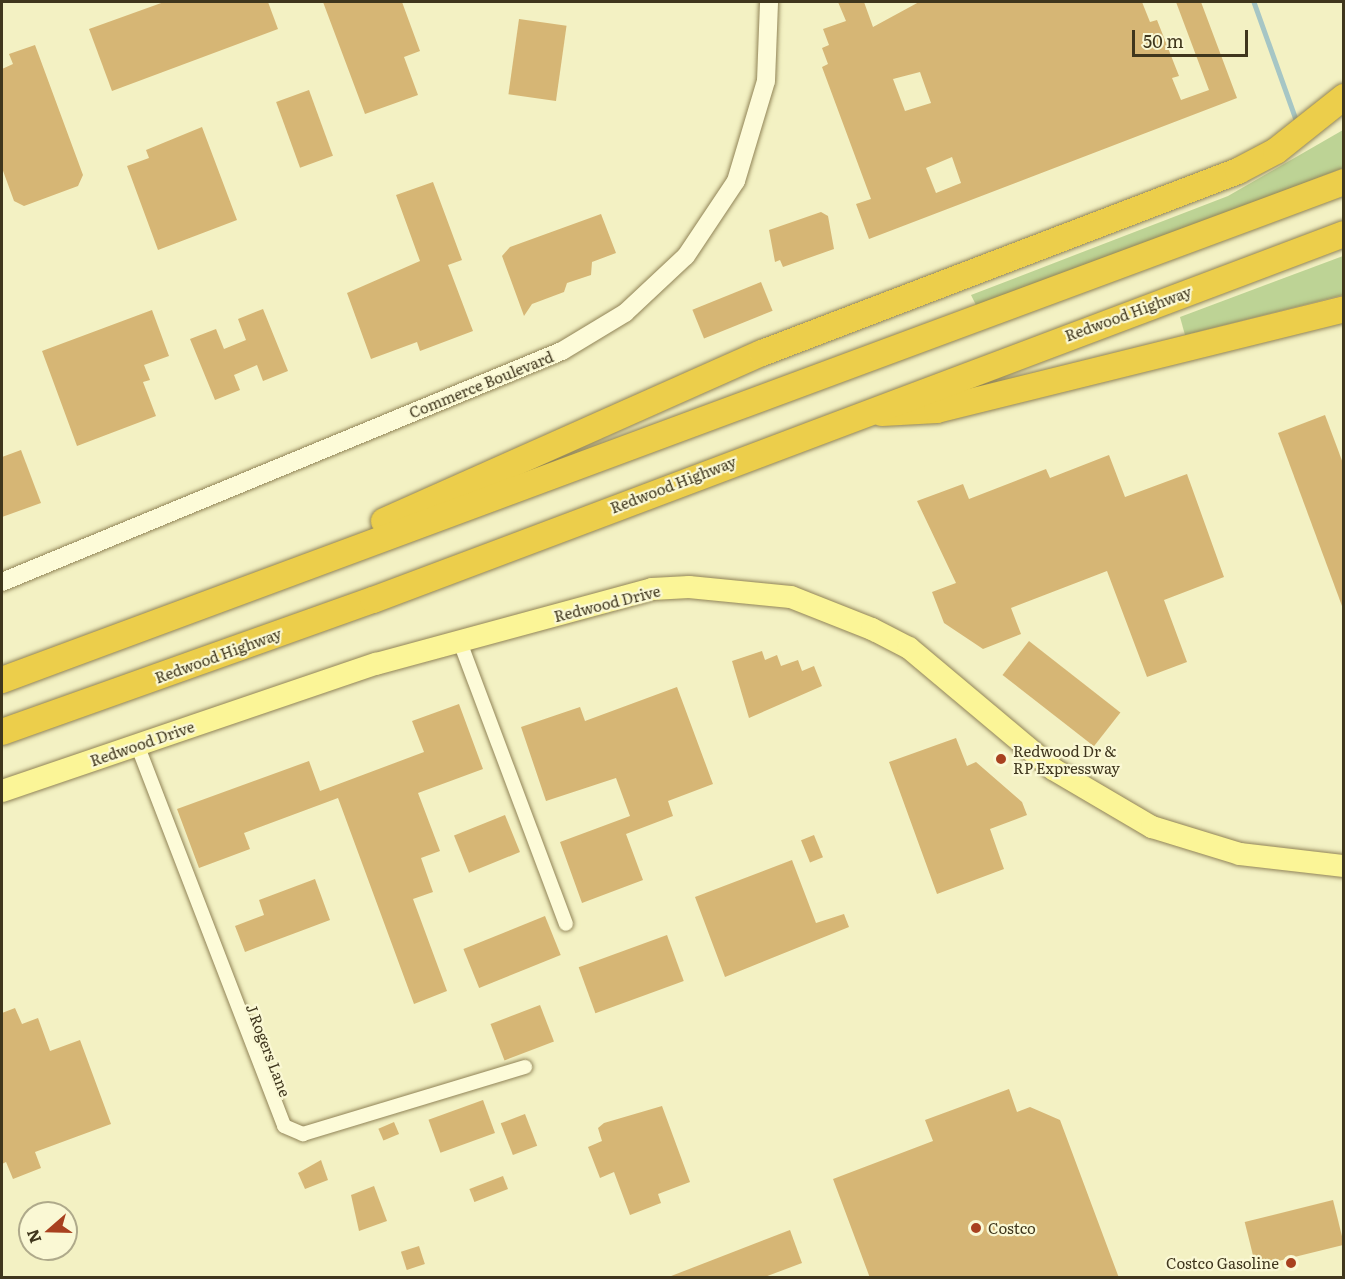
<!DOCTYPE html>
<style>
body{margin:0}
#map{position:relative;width:1345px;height:1279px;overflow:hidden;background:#f3f1c3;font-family:Literata,serif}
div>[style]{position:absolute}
.green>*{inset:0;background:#bdd395}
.stream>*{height:4.5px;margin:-2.25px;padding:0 2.25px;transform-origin:2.25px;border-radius:2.25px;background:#a6c6c5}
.building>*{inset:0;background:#d6b675;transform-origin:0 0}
.roads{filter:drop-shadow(0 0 2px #918457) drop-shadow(0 0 2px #918457)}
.minor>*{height:14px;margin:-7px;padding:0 7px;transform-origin:7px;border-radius:7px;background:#fdfbd8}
.tertiary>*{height:18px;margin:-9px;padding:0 9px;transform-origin:9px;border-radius:9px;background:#fdfbd8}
.primary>*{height:22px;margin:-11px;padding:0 11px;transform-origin:11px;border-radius:11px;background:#fbf597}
.motorway>*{height:26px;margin:-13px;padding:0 13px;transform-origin:13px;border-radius:13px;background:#ecce4b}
.dots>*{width:16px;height:16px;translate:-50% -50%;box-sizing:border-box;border:3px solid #faf8d4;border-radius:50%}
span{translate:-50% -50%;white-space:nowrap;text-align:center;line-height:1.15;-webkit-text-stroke:4.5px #faf8d4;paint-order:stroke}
.street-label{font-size:15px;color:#3f361d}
.poi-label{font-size:15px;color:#3f361d}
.left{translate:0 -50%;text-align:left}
.right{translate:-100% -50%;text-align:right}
.frame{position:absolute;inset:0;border:3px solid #3f361d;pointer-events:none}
.north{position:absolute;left:18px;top:1201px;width:60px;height:60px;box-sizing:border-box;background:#faf8d4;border:2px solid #afaa8b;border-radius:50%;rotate:250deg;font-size:16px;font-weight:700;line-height:24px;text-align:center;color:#3f361d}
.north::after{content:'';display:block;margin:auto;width:21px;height:27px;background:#a8411f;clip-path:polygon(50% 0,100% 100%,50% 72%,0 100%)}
.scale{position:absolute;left:1132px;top:30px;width:116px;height:27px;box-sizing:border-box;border:3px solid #3f361d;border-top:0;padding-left:8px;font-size:18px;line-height:21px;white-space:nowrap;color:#3f361d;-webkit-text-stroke:4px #faf8d4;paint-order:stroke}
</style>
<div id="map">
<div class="green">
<i style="clip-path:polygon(1343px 130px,1343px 168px,978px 309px,971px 295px,1228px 196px)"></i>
<i style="clip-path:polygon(1343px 256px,1343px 295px,1185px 335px,1180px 317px)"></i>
</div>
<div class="stream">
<i style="left:1254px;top:2px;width:124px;rotate:70.3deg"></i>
</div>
<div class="building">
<i style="clip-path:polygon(164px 2px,268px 2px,278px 29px,112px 91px,89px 29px)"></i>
<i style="clip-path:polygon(323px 2px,402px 2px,420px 51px,404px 57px,418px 95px,365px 114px)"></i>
<i style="clip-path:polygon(evenodd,838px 2px,864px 2px,873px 27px,919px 2px,1142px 2px,1150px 22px,1157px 20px,1179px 76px,1172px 78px,1181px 100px,1209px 90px,1176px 2px,1201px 2px,1237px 98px,869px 239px,856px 204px,871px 199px,822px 67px,828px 64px,822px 48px,829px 45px,823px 29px,846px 21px,838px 2px,920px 72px,931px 103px,905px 111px,893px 79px,920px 72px,838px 2px,952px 157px,961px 183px,936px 193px,926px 168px,952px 157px)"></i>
<i style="left:519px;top:19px;width:48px;height:76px;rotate:8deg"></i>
<i style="clip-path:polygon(35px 45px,83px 175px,78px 186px,24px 206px,14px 201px,2px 168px,2px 69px,13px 64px,9px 54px)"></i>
<i style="left:309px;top:90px;width:70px;height:35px;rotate:70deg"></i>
<i style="clip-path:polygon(202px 127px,237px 220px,158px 250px,127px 166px,149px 158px,146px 150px)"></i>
<i style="clip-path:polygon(433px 182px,462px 260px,448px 265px,473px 331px,420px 351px,417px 342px,371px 359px,347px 293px,420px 261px,396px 195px)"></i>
<i style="clip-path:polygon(821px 212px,828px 216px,834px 249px,783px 267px,780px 260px,775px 262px,769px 230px)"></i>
<i style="clip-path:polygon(601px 214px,616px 253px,592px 262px,591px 275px,567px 283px,564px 292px,532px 304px,524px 316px,502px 256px,510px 247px)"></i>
<i style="left:761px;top:282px;width:31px;height:74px;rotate:68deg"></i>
<i style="clip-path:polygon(263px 309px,288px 371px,263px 381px,257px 365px,234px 375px,240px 390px,215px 400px,190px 339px,216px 329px,224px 349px,246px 340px,238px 319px)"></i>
<i style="clip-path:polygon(152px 310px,169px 356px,144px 365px,150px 380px,143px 382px,156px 416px,77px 446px,42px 351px)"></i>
<i style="clip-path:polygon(1325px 415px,1344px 466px,1342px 606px,1278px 433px)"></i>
<i style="clip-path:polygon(21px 450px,41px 503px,2px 517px,2px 457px)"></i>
<i style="clip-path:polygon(1109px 455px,1125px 497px,1187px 474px,1224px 577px,1164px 600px,1187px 662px,1147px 677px,1107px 571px,1011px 608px,1021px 634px,983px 649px,944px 623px,932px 592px,956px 583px,917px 501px,963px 484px,969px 499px,1046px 469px,1050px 478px)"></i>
<i style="left:1029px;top:641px;width:116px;height:43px;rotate:38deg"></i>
<i style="clip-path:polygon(762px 651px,765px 660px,777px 655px,781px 666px,798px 660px,802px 671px,814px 666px,822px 686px,749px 718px,732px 661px)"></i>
<i style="clip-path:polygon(677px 687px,713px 784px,668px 801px,673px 816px,626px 834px,643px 880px,582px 903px,560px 842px,630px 816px,616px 778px,546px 801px,521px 727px,580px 707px,585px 721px)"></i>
<i style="clip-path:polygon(459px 704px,483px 769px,418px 793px,440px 851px,421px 858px,433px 892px,413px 899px,447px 991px,414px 1004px,338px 798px,244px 833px,250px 849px,199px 868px,177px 809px,309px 761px,320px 791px,424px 752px,412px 721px)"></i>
<i style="clip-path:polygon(956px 738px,967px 766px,976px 762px,1022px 802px,1027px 815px,990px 829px,1004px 869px,937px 894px,889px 762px)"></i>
<i style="left:505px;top:815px;width:40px;height:55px;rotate:68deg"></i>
<i style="left:814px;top:835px;width:24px;height:14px;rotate:68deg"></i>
<i style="clip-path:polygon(792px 860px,816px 923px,844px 914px,849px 927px,725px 977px,695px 897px)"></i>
<i style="clip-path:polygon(315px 879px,330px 920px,245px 952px,235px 926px,264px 915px,259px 900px)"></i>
<i style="left:545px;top:916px;width:42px;height:88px;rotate:68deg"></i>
<i style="left:667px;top:935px;width:49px;height:94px;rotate:70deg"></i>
<i style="left:540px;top:1005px;width:39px;height:53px;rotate:69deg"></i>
<i style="clip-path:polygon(15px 1008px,22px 1024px,38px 1018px,50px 1051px,80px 1040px,111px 1124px,35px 1152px,41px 1168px,13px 1179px,6px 1162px,2px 1164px,2px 1013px)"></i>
<i style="clip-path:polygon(1009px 1089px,1017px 1112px,1030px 1107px,1060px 1120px,1119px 1278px,870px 1278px,833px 1179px,933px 1141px,925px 1120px)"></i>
<i style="left:483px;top:1100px;width:35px;height:58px;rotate:70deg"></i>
<i style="clip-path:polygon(662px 1106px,690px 1182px,658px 1194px,661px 1203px,630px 1215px,614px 1172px,600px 1178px,588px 1147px,602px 1141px,598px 1128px,604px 1123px)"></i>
<i style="left:525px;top:1114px;width:34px;height:26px;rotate:69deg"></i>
<i style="left:394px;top:1122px;width:13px;height:17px;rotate:67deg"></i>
<i style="clip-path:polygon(321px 1160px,328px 1180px,305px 1189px,298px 1173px)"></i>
<i style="left:503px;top:1176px;width:14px;height:36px;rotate:69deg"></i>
<i style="clip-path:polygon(374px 1186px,387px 1221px,359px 1231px,351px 1195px)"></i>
<i style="left:1333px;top:1200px;width:46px;height:91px;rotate:76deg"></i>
<i style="clip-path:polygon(790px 1230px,802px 1263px,762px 1278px,666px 1278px)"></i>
<i style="left:419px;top:1246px;width:19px;height:19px;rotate:72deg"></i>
</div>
<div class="roads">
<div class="minor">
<i style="left:460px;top:642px;width:301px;rotate:69.4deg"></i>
<i style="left:138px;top:747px;width:406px;rotate:68.9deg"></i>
<i style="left:284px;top:1126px;width:21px;rotate:23deg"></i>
<i style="left:303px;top:1134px;width:232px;rotate:-16.8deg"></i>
</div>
<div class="tertiary">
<i style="left:2px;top:582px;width:606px;rotate:-22.42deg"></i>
<i style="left:562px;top:351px;width:74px;rotate:-31.1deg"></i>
<i style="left:625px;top:313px;width:83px;rotate:-43.1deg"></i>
<i style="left:686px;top:256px;width:90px;rotate:-56.3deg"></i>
<i style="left:736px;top:181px;width:104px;rotate:-73.3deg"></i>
<i style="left:766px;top:81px;width:79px;rotate:-87.8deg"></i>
</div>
<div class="primary">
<i style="left:2px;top:791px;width:395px;rotate:-18.8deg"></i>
<i style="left:376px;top:664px;width:286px;rotate:-15.2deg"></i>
<i style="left:652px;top:589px;width:37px;rotate:-3deg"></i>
<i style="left:689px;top:587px;width:102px;rotate:5.6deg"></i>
<i style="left:791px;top:597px;width:87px;rotate:21.6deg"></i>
<i style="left:872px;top:629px;width:42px;rotate:27.2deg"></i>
<i style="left:909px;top:648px;width:188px;rotate:40deg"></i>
<i style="left:1053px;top:769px;width:115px;rotate:30.4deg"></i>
<i style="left:1152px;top:827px;width:92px;rotate:17.1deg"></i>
<i style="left:1240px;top:854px;width:105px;rotate:6.6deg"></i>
</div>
<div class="motorway">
<i style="left:882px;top:413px;width:55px;rotate:-3.1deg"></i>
<i style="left:937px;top:410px;width:419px;rotate:-13.9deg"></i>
<i style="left:384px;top:521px;width:414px;rotate:-24deg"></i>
<i style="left:762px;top:353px;width:510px;rotate:-20.92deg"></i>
<i style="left:1238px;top:171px;width:43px;rotate:-27.8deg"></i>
<i style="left:1276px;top:151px;width:87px;rotate:-38.5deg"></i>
<i style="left:2px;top:680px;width:1431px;rotate:-20.36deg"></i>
<i style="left:2px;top:732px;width:394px;rotate:-19.6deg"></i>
<i style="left:373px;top:600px;width:1038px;rotate:-20.65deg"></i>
</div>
</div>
<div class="dots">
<i style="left:1001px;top:759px;background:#a8411f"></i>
<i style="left:976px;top:1228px;background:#a8411f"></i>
<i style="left:1291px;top:1263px;background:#a8411f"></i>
</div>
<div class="street-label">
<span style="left:1128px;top:313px;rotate:-20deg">Redwood Highway</span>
<span style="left:481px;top:384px;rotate:-22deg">Commerce Boulevard</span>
<span style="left:673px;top:484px;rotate:-21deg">Redwood Highway</span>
<span style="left:607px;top:603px;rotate:-14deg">Redwood Drive</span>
<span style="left:218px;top:655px;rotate:-20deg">Redwood Highway</span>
<span style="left:142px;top:743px;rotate:-19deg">Redwood Drive</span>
<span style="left:269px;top:1050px;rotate:69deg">J Rogers Lane</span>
</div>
<div class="poi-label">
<span class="left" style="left:1013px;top:759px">Redwood Dr &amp;<br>RP Expressway</span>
<span class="left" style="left:988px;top:1228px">Costco</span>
<span class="right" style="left:1279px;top:1263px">Costco Gasoline</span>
</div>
<div class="frame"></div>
<div class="north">N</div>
<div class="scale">50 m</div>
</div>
